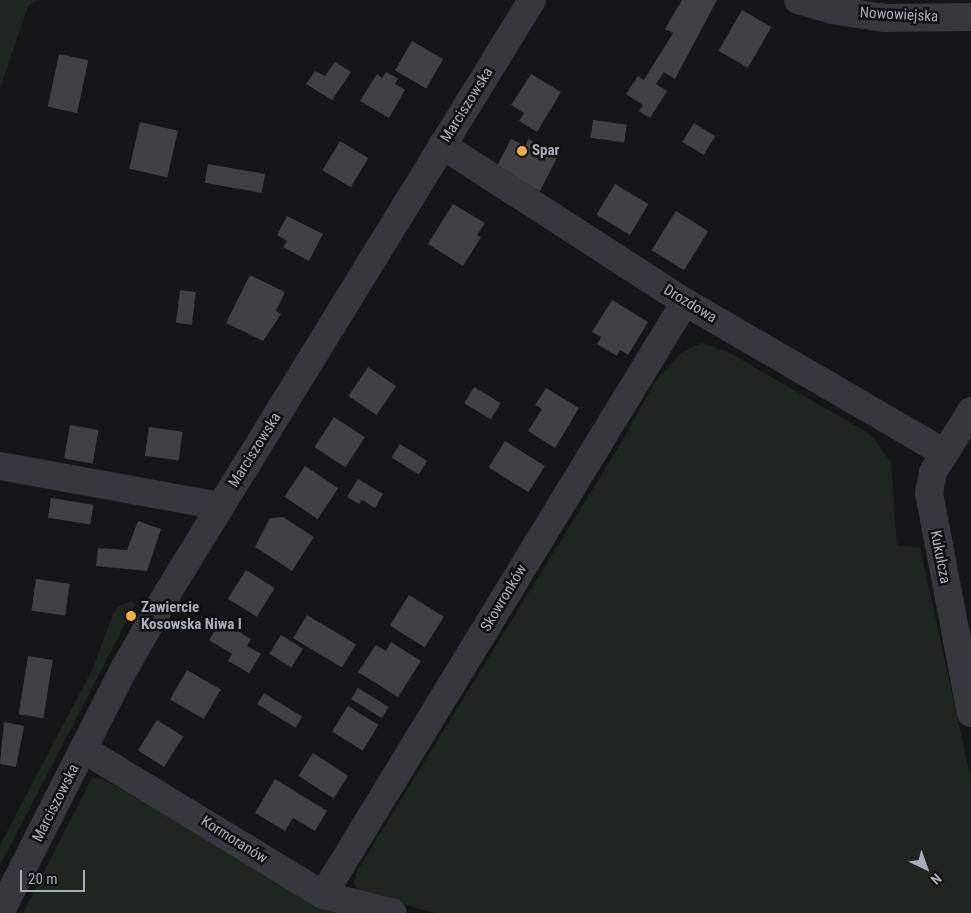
<!DOCTYPE html>
<meta charset="utf-8">
<style>
body{margin:0}
#map{position:relative;width:971px;height:913px;overflow:hidden;background:#161618;font-family:"Roboto Condensed",sans-serif}
div>[style]{position:absolute}
.green>*{inset:0;background:#1e261f}
.building>*{inset:0;background:#404145;transform-origin:0 0}
.minor>*{height:28px;margin:-14px;padding:0 14px;transform-origin:14px;border-radius:14px;background:#37383d}
.dots>*{width:14px;height:14px;translate:-50% -50%;box-sizing:border-box;border:2px solid #111113;border-radius:50%}
span{translate:-50% -50%;white-space:nowrap;text-align:center;line-height:1.15;-webkit-text-stroke:5px #111113;paint-order:stroke}
.street-label{font-size:15px;color:#a8adb8}
.poi-label{font-size:15px;color:#a8adb8;font-weight:700}
.left{translate:0 -50%;text-align:left}
.north{position:absolute;left:901px;top:843px;width:50px;height:50px;-webkit-text-stroke:4px #111113;paint-order:stroke;rotate:138deg;font-size:14px;font-weight:700;line-height:20px;text-align:center;color:#a8adb8}
.north::after{content:'';display:block;margin:auto;width:18px;height:22px;background:#a8adb8;clip-path:polygon(50% 0,100% 100%,50% 72%,0 100%)}
.scale{position:absolute;left:20px;top:870px;width:65px;height:22px;box-sizing:border-box;border:2px solid #a8adb8;border-top:0;padding-left:6px;font-size:15px;line-height:18px;white-space:nowrap;color:#a8adb8;-webkit-text-stroke:4px #111113;paint-order:stroke}
</style>
<div id="map">
<div class="green">
<i style="clip-path:polygon(0 0,36px 0,28px 6px,0 88px)"></i>
<i style="clip-path:polygon(701px 343px,730px 353px,870px 434px,891px 462px,897px 546px,920px 547px,971px 779px,971px 913px,437px 913px,358px 893px,354px 883px,357px 871px,618px 448px,655px 382px,681px 353px)"></i>
<i style="clip-path:polygon(130px 601px,136px 603px,0 866px,0 845px,93px 668px,113px 614px,118px 607px)"></i>
<i style="clip-path:polygon(92px 778px,101px 778px,344px 913px,23px 913px)"></i>
</div>
<div class="building">
<i style="clip-path:polygon(682px 0,717px 0,675px 79px,664px 72px,656px 84px,667px 91px,650px 118px,639px 111px,643px 105px,626px 94px,638px 76px,644px 80px,673px 33px,665px 29px)"></i>
<i style="left:742px;top:10px;width:34px;height:47px;rotate:30deg"></i>
<i style="left:412px;top:41px;width:36px;height:34px;rotate:30deg"></i>
<i style="left:59px;top:54px;width:30px;height:54px;rotate:12deg"></i>
<i style="clip-path:polygon(335px 62px,351px 72px,332px 100px,306px 84px,315px 71px,325px 76px)"></i>
<i style="clip-path:polygon(386px 72px,398px 79px,395px 84px,405px 90px,389px 118px,360px 101px,377px 74px,382px 78px)"></i>
<i style="clip-path:polygon(531px 74px,561px 92px,537px 132px,519px 121px,524px 113px,511px 105px)"></i>
<i style="left:593px;top:120px;width:34px;height:18px;rotate:8deg"></i>
<i style="left:140px;top:122px;width:39px;height:48px;rotate:13deg"></i>
<i style="left:694px;top:123px;width:25px;height:22px;rotate:32deg"></i>
<i style="clip-path:polygon(511px 139px,525px 146px,528px 139px,559px 154px,540px 191px,496px 168px)"></i>
<i style="left:340px;top:141px;width:33px;height:34px;rotate:31deg"></i>
<i style="left:208px;top:164px;width:58px;height:19px;rotate:10deg"></i>
<i style="left:615px;top:184px;width:39px;height:36px;rotate:31deg"></i>
<i style="clip-path:polygon(453px 204px,485px 223px,477px 235px,481px 237px,463px 266px,428px 244px)"></i>
<i style="left:676px;top:211px;width:38px;height:46px;rotate:32deg"></i>
<i style="clip-path:polygon(287px 216px,323px 234px,309px 261px,283px 247px,287px 241px,277px 235px)"></i>
<i style="clip-path:polygon(250px 275px,285px 292px,276px 311px,281px 314px,263px 341px,226px 323px)"></i>
<i style="left:180px;top:290px;width:16px;height:33px;rotate:7deg"></i>
<i style="clip-path:polygon(612px 300px,648px 322px,628px 355px,620px 350px,617px 356px,597px 344px,601px 337px,592px 332px)"></i>
<i style="left:368px;top:367px;width:34px;height:35px;rotate:34deg"></i>
<i style="left:474px;top:387px;width:31px;height:19px;rotate:31deg"></i>
<i style="clip-path:polygon(546px 388px,579px 408px,555px 448px,528px 431px,542px 409px,535px 405px)"></i>
<i style="left:334px;top:417px;width:37px;height:36px;rotate:33deg"></i>
<i style="left:70px;top:425px;width:29px;height:34px;rotate:10deg"></i>
<i style="left:149px;top:427px;width:34px;height:29px;rotate:8deg"></i>
<i style="left:505px;top:441px;width:47px;height:31px;rotate:32deg"></i>
<i style="left:400px;top:444px;width:32px;height:16px;rotate:32deg"></i>
<i style="left:305px;top:466px;width:40px;height:37px;rotate:34deg"></i>
<i style="clip-path:polygon(358px 479px,383px 494px,375px 508px,362px 500px,359px 504px,347px 497px)"></i>
<i style="left:51px;top:498px;width:43px;height:20px;rotate:9deg"></i>
<i style="clip-path:polygon(283px 517px,314px 537px,292px 571px,255px 547px,270px 518px)"></i>
<i style="clip-path:polygon(138px 521px,161px 529px,147px 571px,96px 566px,98px 548px,127px 550px)"></i>
<i style="left:246px;top:570px;width:34px;height:34px;rotate:32deg"></i>
<i style="left:36px;top:579px;width:34px;height:32px;rotate:8deg"></i>
<i style="left:409px;top:595px;width:41px;height:36px;rotate:32deg"></i>
<i style="left:307px;top:615px;width:57px;height:27px;rotate:31deg"></i>
<i style="clip-path:polygon(221px 621px,251px 639px,247px 646px,261px 654px,249px 673px,228px 661px,232px 654px,209px 640px)"></i>
<i style="left:281px;top:635px;width:26px;height:22px;rotate:32deg"></i>
<i style="clip-path:polygon(391px 642px,421px 661px,398px 697px,358px 672px,376px 645px,386px 651px)"></i>
<i style="left:28px;top:656px;width:25px;height:59px;rotate:9deg"></i>
<i style="left:187px;top:670px;width:39px;height:34px;rotate:30deg"></i>
<i style="left:358px;top:688px;width:36px;height:13px;rotate:32deg"></i>
<i style="left:264px;top:693px;width:45px;height:13px;rotate:32deg"></i>
<i style="left:348px;top:706px;width:36px;height:30px;rotate:32deg"></i>
<i style="left:157px;top:720px;width:31px;height:36px;rotate:32deg"></i>
<i style="clip-path:polygon(4px 722px,24px 726px,16px 767px,0 764px)"></i>
<i style="left:313px;top:753px;width:42px;height:27px;rotate:33deg"></i>
<i style="clip-path:polygon(275px 779px,327px 811px,315px 831px,293px 818px,285px 831px,255px 813px)"></i>
</div>
<div class="minor">
<i style="left:798px;top:0;width:35px;rotate:16deg"></i>
<i style="left:832px;top:10px;width:54px;rotate:8.6deg"></i>
<i style="left:885px;top:18px;width:86px;rotate:-0.7deg"></i>
<i style="left:442px;top:145px;width:289px;rotate:32.9deg"></i>
<i style="left:685px;top:302px;width:300px;rotate:30.2deg"></i>
<i style="left:971px;top:411px;width:72px;rotate:121.9deg"></i>
<i style="left:933px;top:472px;width:21px;rotate:101deg"></i>
<i style="left:929px;top:493px;width:224px;rotate:79.2deg"></i>
<i style="left:0;top:466px;width:224px;rotate:10.3deg"></i>
<i style="left:83px;top:749px;width:281px;rotate:31.3deg"></i>
<i style="left:323px;top:895px;width:72px;rotate:14.4deg"></i>
<i style="left:323px;top:895px;width:695px;rotate:-58.6deg"></i>
<i style="left:0;top:913px;width:274px;rotate:-63.1deg"></i>
<i style="left:124px;top:669px;width:89px;rotate:-60.3deg"></i>
<i style="left:168px;top:592px;width:695px;rotate:-58.41deg"></i>
</div>
<div class="dots">
<i style="left:522px;top:151px;background:#f2b134"></i>
<i style="left:131px;top:616px;background:#f2b134"></i>
</div>
<div class="street-label">
<span style="left:899px;top:15px;rotate:3deg">Nowowiejska</span>
<span style="left:467px;top:105px;rotate:-58deg">Marciszowska</span>
<span style="left:690px;top:304px;rotate:31deg">Drozdowa</span>
<span style="left:255px;top:450px;rotate:-58deg">Marciszowska</span>
<span style="left:940px;top:557px;rotate:79deg">Kukułcza</span>
<span style="left:504px;top:598px;rotate:-59deg">Skowronków</span>
<span style="left:56px;top:803px;rotate:-63deg">Marciszowska</span>
<span style="left:234px;top:840px;rotate:32deg">Kormoranów</span>
</div>
<div class="poi-label">
<span class="left" style="left:532px;top:151px">Spar</span>
<span class="left" style="left:141px;top:616px">Zawiercie<br>Kosowska Niwa I</span>
</div>
<div class="north">N</div>
<div class="scale">20 m</div>
</div>
